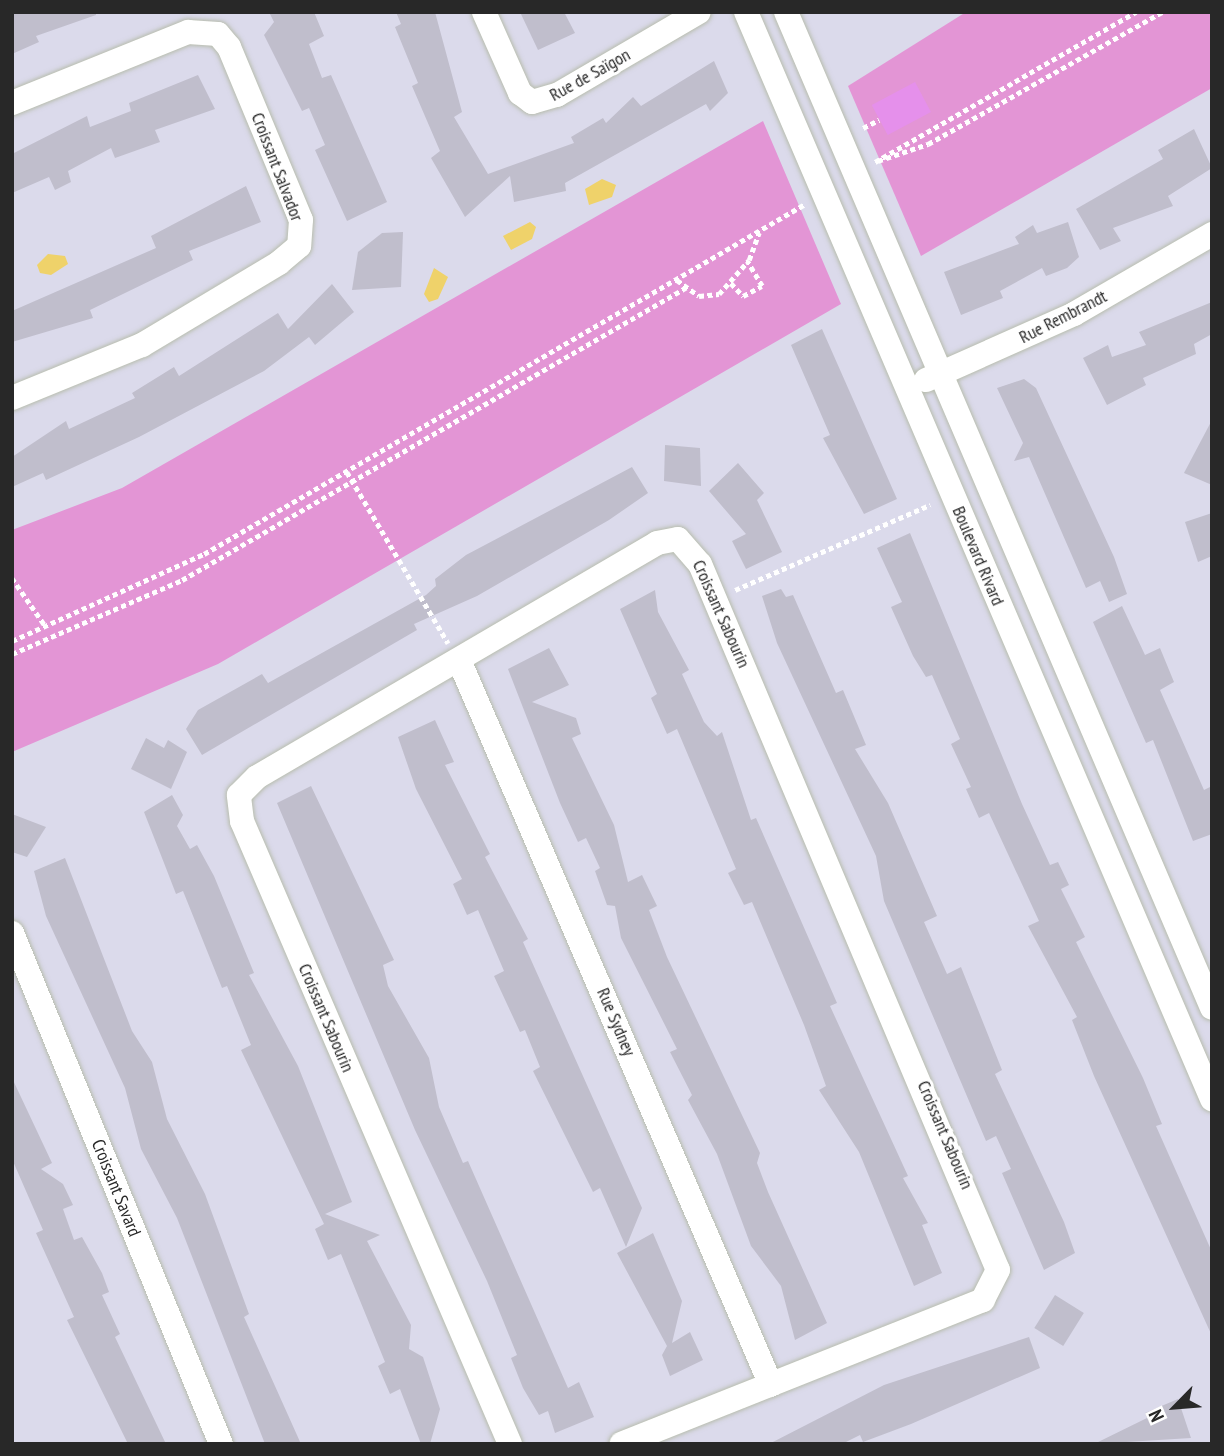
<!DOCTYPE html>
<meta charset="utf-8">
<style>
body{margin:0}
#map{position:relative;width:1224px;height:1456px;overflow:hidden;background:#dbdaeb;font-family:"PT Sans Narrow",sans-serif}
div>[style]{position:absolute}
.green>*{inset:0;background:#e395d5}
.pitch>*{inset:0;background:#e590eb;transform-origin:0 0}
.water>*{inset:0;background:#efd26a}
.building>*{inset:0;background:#c0becc;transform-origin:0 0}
.path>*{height:4.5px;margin-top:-2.25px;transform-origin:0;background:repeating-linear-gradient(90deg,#fff 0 5px,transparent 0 8.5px)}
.roads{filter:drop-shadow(0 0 2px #b8bdae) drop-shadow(0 0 2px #b8bdae)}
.minor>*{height:24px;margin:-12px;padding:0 12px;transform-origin:12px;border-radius:12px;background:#fff}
span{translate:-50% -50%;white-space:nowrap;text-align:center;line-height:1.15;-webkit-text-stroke:6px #fff;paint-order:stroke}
.street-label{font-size:18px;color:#282828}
.frame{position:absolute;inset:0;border:14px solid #282828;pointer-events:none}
.north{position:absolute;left:1140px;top:1372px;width:70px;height:70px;-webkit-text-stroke:5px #fff;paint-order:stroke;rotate:245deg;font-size:19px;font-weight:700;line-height:28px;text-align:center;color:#282828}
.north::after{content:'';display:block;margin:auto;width:24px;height:32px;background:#282828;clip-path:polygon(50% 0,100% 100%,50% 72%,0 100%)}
</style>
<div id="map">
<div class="green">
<i style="clip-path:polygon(966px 12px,1212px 12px,1212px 88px,921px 256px,848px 86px)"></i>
<i style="clip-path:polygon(763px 121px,841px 304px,218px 664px,12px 752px,12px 530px,122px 488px)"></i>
</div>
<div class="pitch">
<i style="left:915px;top:82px;width:34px;height:49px;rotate:62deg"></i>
</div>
<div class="water">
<i style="clip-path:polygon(602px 179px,616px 185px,612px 197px,589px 205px,585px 189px)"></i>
<i style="clip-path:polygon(530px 222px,536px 227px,532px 239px,511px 250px,503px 236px)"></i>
<i style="clip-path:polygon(48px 254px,65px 256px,68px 264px,51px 275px,40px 273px,37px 265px)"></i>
<i style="clip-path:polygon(434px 268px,448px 277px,438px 299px,429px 302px,424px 294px)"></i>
</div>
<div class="building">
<i style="clip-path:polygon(12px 12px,96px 12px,96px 15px,36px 36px,39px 42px,12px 54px)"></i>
<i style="clip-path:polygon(269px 12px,314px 12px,324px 36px,309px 44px,322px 78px,331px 75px,387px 202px,347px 221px,315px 150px,325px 145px,309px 108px,302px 111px,264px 35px,274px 22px)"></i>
<i style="clip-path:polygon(396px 12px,435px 12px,462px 112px,454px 117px,488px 174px,574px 143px,571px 137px,603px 118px,606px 123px,633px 97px,641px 106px,714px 61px,728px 93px,710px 111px,706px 104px,565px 183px,566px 191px,514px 202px,510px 176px,465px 217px,431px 158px,440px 151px,412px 86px,418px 83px,395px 27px,401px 24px)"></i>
<i style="clip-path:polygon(520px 12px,564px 12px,575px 33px,538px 50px)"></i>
<i style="clip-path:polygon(198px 75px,215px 109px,155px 130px,160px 142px,115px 158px,111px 148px,68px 171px,71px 182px,55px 190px,49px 177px,12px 193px,12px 154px,87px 116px,90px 127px,131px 111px,129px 103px)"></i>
<i style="clip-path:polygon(1194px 129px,1212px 168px,1168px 196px,1173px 206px,1113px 228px,1121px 241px,1100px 250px,1076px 209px,1163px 159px,1158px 150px)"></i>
<i style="clip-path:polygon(246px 186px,261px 222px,189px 251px,193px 260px,90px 310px,93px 318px,12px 342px,12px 311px,156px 248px,151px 236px)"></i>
<i style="clip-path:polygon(1068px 222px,1079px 257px,1067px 268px,1046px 276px,1042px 268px,1000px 291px,1003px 298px,961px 315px,944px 272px,1019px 244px,1015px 237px,1033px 225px,1037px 233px)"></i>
<i style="clip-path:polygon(403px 232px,401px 287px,352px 290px,358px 252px,382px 233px)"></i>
<i style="clip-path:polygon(332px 284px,354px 312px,315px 345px,309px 337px,264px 371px,139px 437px,46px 480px,43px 473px,12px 487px,12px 457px,66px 421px,69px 429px,135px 398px,132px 393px,174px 367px,179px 376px,278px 313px,288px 329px)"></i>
<i style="clip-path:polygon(1212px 302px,1212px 334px,1194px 344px,1196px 354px,1143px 378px,1146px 385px,1107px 405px,1083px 358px,1108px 345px,1112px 357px,1146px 345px,1139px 332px)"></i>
<i style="clip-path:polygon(822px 329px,897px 499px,864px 514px,823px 438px,830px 435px,791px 345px)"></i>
<i style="clip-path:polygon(1024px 379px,1036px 388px,1114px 557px,1127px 594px,1109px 602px,1100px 581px,1086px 588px,1029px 457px,1014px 461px,1023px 443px,997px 388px)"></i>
<i style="clip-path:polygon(1212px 420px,1212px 485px,1184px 473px)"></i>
<i style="clip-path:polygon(665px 445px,700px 448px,701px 486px,664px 481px)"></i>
<i style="clip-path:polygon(738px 463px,764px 493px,757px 500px,782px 552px,746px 569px,732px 541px,746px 534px,709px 491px)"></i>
<i style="clip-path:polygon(632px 467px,648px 493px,609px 520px,477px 596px,414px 624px,417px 630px,202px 755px,186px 729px,198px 710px,262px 674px,268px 683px,426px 595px,436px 586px,435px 579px,466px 555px)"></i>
<i style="clip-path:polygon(1212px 513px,1212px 556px,1198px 562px,1185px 522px)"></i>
<i style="clip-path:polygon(910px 533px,1022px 804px,1050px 865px,1058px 862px,1069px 885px,1061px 889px,1085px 937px,1076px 942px,1143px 1078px,1162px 1124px,1156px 1126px,1212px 1252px,1212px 1336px,1094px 1076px,1072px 1020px,1077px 1017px,1028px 926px,1039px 921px,989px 813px,979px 818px,966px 789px,971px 787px,951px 744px,960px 739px,932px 675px,926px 677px,913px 656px,891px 607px,902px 602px,877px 548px)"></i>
<i style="clip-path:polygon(781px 589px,786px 597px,793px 595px,836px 693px,843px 690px,866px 745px,855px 749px,888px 803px,937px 916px,924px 922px,947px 974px,961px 967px,1002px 1070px,995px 1074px,1064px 1222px,1075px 1253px,1044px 1270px,1002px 1173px,1011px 1169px,996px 1136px,986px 1141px,884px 901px,876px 856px,777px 643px,762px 596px)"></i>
<i style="clip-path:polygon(655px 590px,658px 612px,689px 670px,682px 674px,704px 722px,717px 736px,722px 732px,751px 820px,756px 818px,837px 1003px,830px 1006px,908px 1176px,903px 1178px,928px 1223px,922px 1225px,942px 1273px,914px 1286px,859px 1152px,819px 1090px,826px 1086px,804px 1025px,752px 902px,744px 905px,728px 873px,736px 869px,677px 729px,667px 734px,651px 698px,657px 694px,620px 609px)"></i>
<i style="clip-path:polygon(1122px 606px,1145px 655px,1160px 648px,1174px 682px,1160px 690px,1204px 790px,1212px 786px,1212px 834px,1193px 841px,1153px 740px,1146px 743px,1093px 622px)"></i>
<i style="clip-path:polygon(549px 648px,569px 685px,532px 702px,576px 718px,581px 734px,572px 738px,614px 825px,628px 882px,642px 875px,657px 906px,649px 910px,667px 957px,760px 1153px,757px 1163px,768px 1192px,827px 1323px,795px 1340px,781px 1286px,751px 1246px,717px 1154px,688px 1100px,692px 1095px,670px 1052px,677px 1049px,621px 938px,615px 906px,607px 905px,595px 871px,600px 868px,586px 838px,578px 842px,560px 803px,508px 669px)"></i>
<i style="clip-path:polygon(435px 720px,454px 762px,445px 765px,490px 854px,485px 857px,528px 939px,523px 942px,642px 1208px,626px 1247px,600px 1188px,593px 1192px,533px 1071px,540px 1067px,525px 1030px,520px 1032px,494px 976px,504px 971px,478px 910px,467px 915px,453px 884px,462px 879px,416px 789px,398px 737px)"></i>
<i style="clip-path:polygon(146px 738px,164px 748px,168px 740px,187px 752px,171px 789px,131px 769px)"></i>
<i style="clip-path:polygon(311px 786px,394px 960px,383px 965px,388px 986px,429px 1058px,439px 1107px,463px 1163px,468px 1161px,568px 1388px,579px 1382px,594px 1417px,555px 1433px,548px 1411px,539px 1415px,523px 1388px,511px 1358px,517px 1355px,487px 1281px,415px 1130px,277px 803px)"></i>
<i style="clip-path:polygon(172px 795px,183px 815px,177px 826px,190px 849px,197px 845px,214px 876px,254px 973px,249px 975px,298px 1066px,352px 1202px,325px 1214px,380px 1235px,367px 1241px,411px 1325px,409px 1349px,423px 1357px,440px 1409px,430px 1444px,421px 1444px,400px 1389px,390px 1394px,378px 1366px,385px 1362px,341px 1254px,328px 1260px,315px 1229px,324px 1224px,241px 1050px,251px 1045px,227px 986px,222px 988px,183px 891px,176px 894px,164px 863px,144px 812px)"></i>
<i style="clip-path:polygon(12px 814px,46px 827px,27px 857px,12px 852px)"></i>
<i style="clip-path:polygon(65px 858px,132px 1031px,152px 1062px,167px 1119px,205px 1194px,249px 1314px,244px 1317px,301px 1444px,265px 1444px,177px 1218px,141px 1149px,125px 1088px,46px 916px,34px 871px)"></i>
<i style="clip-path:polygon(12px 1078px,52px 1163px,41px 1169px,63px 1184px,73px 1205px,63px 1209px,74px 1240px,82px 1237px,102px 1273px,109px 1292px,102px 1295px,120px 1334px,115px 1337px,166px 1444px,128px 1444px,67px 1320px,74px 1317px,36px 1233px,43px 1230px,12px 1159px)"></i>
<i style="clip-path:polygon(653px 1233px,682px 1301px,672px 1343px,690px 1332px,703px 1360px,670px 1376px,662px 1355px,667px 1346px,617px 1253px)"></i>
<i style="left:1055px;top:1295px;width:34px;height:39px;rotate:32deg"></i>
<i style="clip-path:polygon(1029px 1337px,1040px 1368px,911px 1424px,863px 1442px,860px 1435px,842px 1444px,769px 1444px,884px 1385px)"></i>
<i style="clip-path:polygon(1178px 1399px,1191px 1438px,1094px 1444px,1147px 1418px,1145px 1413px)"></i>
</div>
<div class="path">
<i style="left:863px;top:128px;width:18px;rotate:-27deg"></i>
<i style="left:878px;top:161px;width:53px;rotate:-18.8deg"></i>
<i style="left:928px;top:144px;width:269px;rotate:-29.4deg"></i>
<i style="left:875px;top:162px;width:301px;rotate:-29.9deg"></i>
<i style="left:677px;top:280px;width:27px;rotate:36deg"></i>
<i style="left:699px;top:296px;width:20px;rotate:-6deg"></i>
<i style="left:719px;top:294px;width:45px;rotate:-48.6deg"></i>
<i style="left:749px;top:260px;width:29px;rotate:-70deg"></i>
<i style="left:731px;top:283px;width:18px;rotate:47deg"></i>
<i style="left:743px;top:296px;width:21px;rotate:-28deg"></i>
<i style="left:762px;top:286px;width:29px;rotate:-121deg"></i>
<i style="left:347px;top:472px;width:199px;rotate:59.4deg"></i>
<i style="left:12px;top:578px;width:60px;rotate:55.2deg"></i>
<i style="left:735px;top:590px;width:213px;rotate:-23.6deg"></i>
<i style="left:12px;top:641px;width:211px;rotate:-24.4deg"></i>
<i style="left:204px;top:554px;width:695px;rotate:-30.21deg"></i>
<i style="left:12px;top:654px;width:185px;rotate:-23.5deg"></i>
<i style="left:182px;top:580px;width:584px;rotate:-30.12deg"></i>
</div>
<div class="roads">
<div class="minor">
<i style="left:484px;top:12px;width:89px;rotate:66deg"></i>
<i style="left:520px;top:93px;width:15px;rotate:37deg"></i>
<i style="left:532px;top:102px;width:26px;rotate:-16deg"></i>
<i style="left:557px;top:95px;width:164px;rotate:-30.3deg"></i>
<i style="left:746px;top:12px;width:1183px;rotate:66.8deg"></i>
<i style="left:786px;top:12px;width:1083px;rotate:66.84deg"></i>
<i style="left:12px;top:103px;width:190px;rotate:-22deg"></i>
<i style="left:188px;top:32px;width:30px;rotate:4deg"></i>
<i style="left:218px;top:34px;width:17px;rotate:50deg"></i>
<i style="left:229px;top:47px;width:187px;rotate:67.4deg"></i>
<i style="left:301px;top:220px;width:26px;rotate:94deg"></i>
<i style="left:299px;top:246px;width:26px;rotate:140deg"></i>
<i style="left:279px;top:263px;width:160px;rotate:149.1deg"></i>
<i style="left:142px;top:345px;width:140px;rotate:157.8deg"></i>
<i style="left:926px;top:380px;width:162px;rotate:-24deg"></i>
<i style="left:1074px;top:314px;width:160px;rotate:-30.1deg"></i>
<i style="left:459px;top:660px;width:789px;rotate:66.72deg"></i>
<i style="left:12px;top:933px;width:552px;rotate:67.76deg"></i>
<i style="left:510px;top:1444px;width:678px;rotate:-113.28deg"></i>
<i style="left:242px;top:821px;width:26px;rotate:-97deg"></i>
<i style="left:239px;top:795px;width:25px;rotate:-45deg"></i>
<i style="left:257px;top:777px;width:463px;rotate:-30.3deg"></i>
<i style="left:657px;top:543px;width:21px;rotate:-11deg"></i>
<i style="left:678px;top:539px;width:33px;rotate:49deg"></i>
<i style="left:700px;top:564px;width:766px;rotate:67.12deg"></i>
<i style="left:998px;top:1270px;width:34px;rotate:117deg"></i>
<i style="left:983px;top:1300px;width:389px;rotate:158.3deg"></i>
</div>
</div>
<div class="street-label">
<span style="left:590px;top:75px;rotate:-29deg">Rue de Saïgon</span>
<span style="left:277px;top:167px;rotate:69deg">Croissant Salvador</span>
<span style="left:1063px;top:317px;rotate:-27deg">Rue Rembrandt</span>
<span style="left:978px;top:556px;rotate:67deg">Boulevard Rivard</span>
<span style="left:721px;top:614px;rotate:66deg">Croissant Sabourin</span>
<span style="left:326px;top:1018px;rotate:67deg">Croissant Sabourin</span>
<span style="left:616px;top:1022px;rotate:67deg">Rue Sydney</span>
<span style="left:945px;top:1135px;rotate:67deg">Croissant Sabourin</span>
<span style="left:116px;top:1188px;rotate:68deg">Croissant Savard</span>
</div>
<div class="frame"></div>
<div class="north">N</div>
</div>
